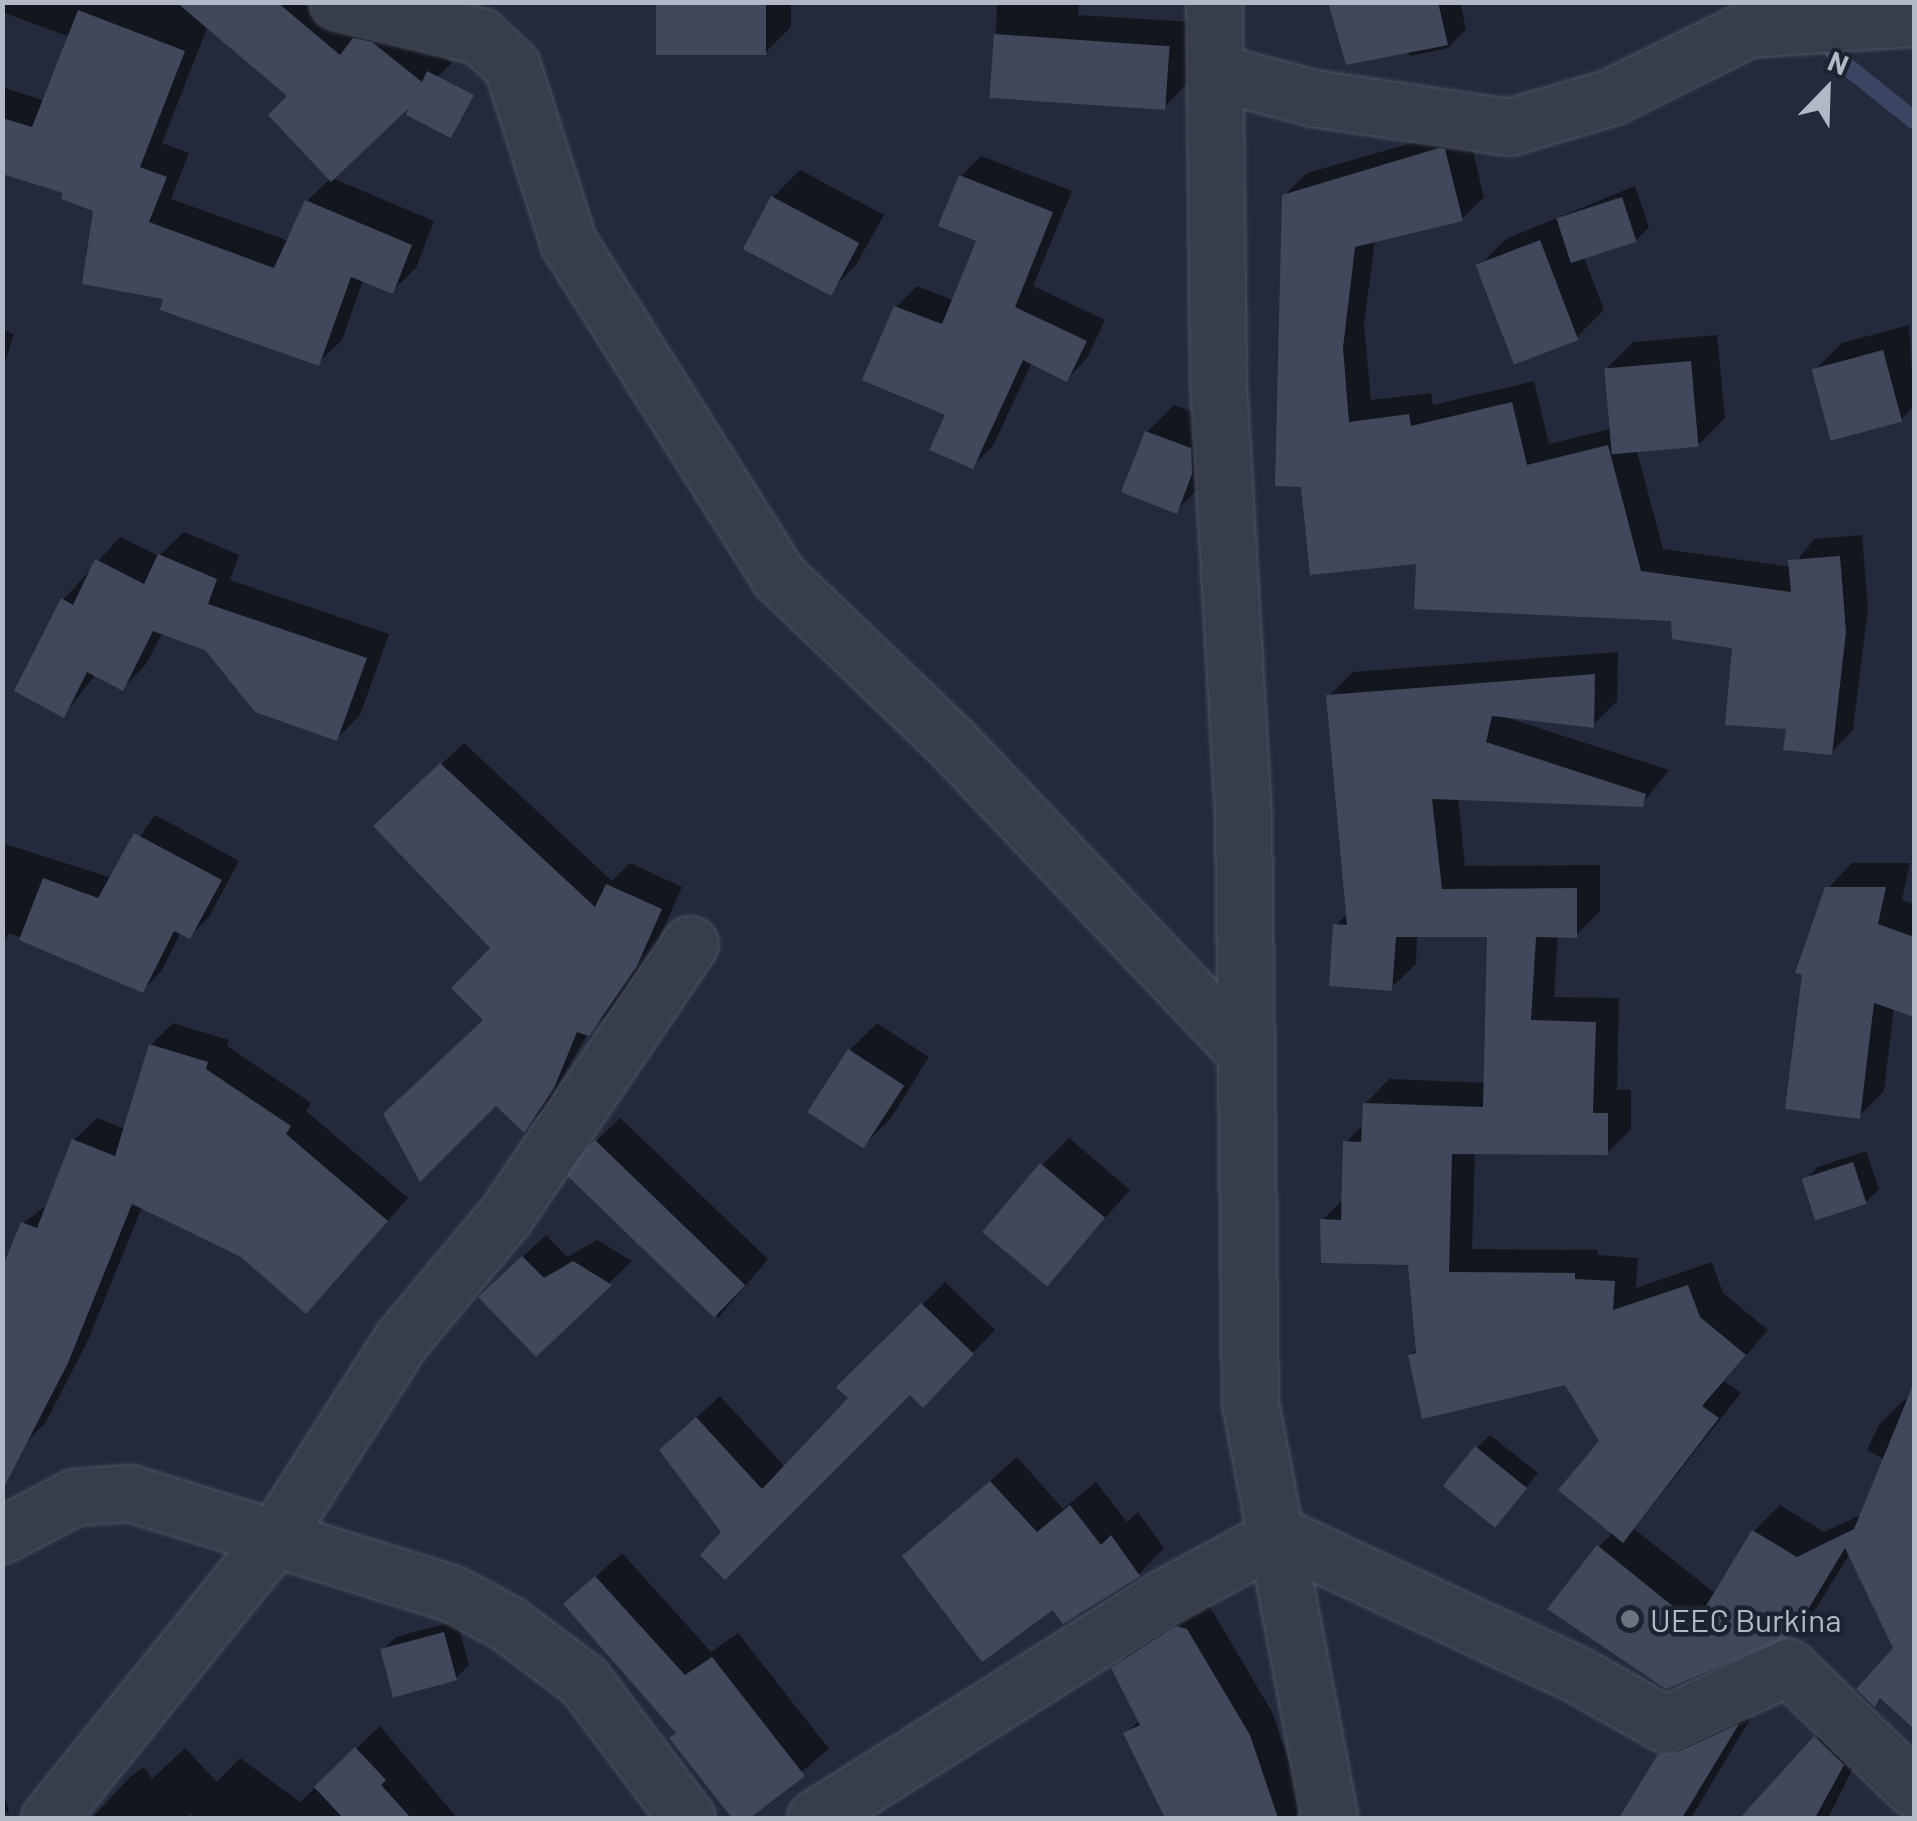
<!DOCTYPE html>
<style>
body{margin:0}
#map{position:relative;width:1917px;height:1821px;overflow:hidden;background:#242a3b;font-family:Barlow,sans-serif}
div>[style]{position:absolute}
.shadow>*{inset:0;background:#0007}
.stream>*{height:18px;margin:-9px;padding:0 9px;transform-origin:9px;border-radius:9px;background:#3a4563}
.building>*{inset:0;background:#41485b;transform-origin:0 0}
.roads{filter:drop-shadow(0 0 2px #505563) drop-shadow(0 0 2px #505563)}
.minor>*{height:55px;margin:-27.5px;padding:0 27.5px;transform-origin:27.5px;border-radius:27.5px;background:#383d4b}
.dots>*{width:28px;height:28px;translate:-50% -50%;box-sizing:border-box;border:5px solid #1d2230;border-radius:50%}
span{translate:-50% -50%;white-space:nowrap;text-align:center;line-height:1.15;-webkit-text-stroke:9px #1d2230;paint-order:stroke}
.poi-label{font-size:32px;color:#b3b8c7}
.left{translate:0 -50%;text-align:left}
.frame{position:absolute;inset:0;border:5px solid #b3b8c7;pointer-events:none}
.north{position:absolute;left:1777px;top:40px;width:100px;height:100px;-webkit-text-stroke:8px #1d2230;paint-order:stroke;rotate:23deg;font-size:28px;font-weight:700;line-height:40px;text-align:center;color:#b3b8c7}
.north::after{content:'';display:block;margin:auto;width:35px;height:45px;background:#b3b8c7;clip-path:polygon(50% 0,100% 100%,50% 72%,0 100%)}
</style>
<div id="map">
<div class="shadow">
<i style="clip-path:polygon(evenodd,2px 2px,328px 2px,396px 20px,452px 63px,332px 178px,434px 221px,416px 268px,392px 291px,363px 280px,342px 340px,318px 363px,167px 298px,96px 209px,67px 192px,2px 172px,2px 87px,45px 101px,70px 37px,2px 12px,2px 2px,208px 26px,290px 95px,331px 178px,307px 201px,289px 241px,171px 199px,189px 153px,162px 143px,208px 26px)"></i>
<i style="clip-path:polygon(658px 2px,791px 2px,791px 27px,764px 54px)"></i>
<i style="clip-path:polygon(997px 2px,1079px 2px,1078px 15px,1193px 22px,1190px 81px,1166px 105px,994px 95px)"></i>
<i style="clip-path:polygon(1331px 2px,1460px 2px,1466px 29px,1448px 48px,1411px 56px)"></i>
<i style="clip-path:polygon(1467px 127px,1484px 197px,1462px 219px,1375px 240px,1364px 324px,1371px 400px,1431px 393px,1433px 405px,1534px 381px,1549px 444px,1614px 428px,1606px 369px,1633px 342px,1717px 335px,1725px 418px,1698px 445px,1637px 451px,1663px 549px,1792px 567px,1814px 539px,1862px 535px,1868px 608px,1853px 730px,1831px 753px,1788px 727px,1735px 646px,1674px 619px,1418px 561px,1312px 572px,1284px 196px,1307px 173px)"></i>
<i style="clip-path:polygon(981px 156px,1072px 191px,1033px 286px,1105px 320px,1087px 358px,1067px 379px,1032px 362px,993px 446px,972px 466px,896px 307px,917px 286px,955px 301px,980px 240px,961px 176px)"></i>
<i style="clip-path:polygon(800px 170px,884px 215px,856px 265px,829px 292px,773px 197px)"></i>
<i style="clip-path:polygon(1635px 186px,1649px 227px,1636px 240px,1584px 257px,1604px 310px,1577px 337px,1479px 266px,1506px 239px)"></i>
<i style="clip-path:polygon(1909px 325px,1914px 406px,1901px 420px,1815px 370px,1842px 343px)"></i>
<i style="clip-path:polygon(2px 329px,14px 334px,2px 373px)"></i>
<i style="clip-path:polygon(1174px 405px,1217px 421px,1203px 484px,1176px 511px,1147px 432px)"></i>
<i style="clip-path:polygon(184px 532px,239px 555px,230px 580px,389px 634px,360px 715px,337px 739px,206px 648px,163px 632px,146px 664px,123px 688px,96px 674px,64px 715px,63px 600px,120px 537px,159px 556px)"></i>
<i style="clip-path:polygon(1618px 652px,1617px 701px,1593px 725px,1508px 718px,1669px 770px,1642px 804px,1458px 797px,1465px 866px,1600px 865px,1600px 911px,1576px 935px,1558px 935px,1554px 997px,1619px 998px,1617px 1090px,1631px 1090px,1631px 1129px,1607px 1153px,1475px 1151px,1472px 1249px,1598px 1250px,1598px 1255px,1638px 1258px,1636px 1288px,1712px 1262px,1723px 1293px,1768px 1330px,1724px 1381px,1741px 1393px,1634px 1529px,1716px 1594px,1754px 1531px,1780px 1505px,1824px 1532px,1863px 1514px,1885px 1460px,1867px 1450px,1879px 1425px,1905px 1399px,1914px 1403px,1914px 1726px,1886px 1693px,1875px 1704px,1896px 1649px,1850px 1553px,1817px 1607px,1790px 1634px,1667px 1686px,1599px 1547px,1613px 1532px,1602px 1441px,1566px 1383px,1411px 1355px,1418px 1348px,1411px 1263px,1323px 1220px,1344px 1198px,1346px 1142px,1364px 1124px,1365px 1104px,1389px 1079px,1486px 1083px,1490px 935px,1417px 934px,1416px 964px,1391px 988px,1336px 925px,1348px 913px,1329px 696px,1353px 672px)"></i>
<i style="clip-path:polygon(464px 743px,612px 881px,630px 863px,682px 887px,658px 941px,611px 1011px,588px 1033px,546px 1107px,524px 1129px,486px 1019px,494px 948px,399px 804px)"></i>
<i style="clip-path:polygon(155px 815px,239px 861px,209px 917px,190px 936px,181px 932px,162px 970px,143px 990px,9px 933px,2px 946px,2px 843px,112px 878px)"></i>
<i style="clip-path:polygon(1852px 863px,1910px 863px,1902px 900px,1914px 904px,1914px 1012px,1894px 1008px,1884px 1091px,1859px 1116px,1804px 973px,1827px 889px)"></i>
<i style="clip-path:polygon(173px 1023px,229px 1040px,227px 1046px,311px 1103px,306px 1111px,408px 1198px,327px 1289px,142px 1207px,89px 1338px,46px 1422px,24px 1444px,23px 1223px,50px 1203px,74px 1140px,97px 1118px,125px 1129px,151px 1045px)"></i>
<i style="clip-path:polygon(877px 1023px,929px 1057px,891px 1118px,864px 1145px,811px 1111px,850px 1050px)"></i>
<i style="clip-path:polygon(620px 1118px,768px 1259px,718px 1318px,596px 1141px)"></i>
<i style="clip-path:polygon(1069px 1138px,1130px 1190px,1047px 1284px,1042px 1165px)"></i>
<i style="clip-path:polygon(1866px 1151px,1879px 1189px,1866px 1202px,1805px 1180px,1818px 1167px)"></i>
<i style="clip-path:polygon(546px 1235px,567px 1257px,597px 1240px,632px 1261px,536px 1353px,506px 1272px)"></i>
<i style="clip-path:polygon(945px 1282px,995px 1330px,923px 1404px,910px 1392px,724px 1533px,685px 1428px,720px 1396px,786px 1468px,852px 1398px,840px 1387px)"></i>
<i style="clip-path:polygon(1490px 1435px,1538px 1473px,1508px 1510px,1477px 1448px)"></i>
<i style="clip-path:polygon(1017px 1457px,1063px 1509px,1096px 1482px,1127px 1522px,1138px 1512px,1164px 1548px,1139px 1574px,1064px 1621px,1054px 1607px,905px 1557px)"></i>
<i style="clip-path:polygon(622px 1553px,711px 1652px,738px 1633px,829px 1749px,746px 1818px,735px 1818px,672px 1738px,678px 1732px,592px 1580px)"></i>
<i style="clip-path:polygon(1202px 1604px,1210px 1607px,1272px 1712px,1305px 1807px,1293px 1818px,1174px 1818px,1126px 1733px,1140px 1720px,1114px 1668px,1138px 1645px)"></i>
<i style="clip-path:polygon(457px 1621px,469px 1665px,456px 1678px,383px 1650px,396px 1637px)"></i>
<i style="clip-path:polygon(1761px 1701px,1691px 1818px,1622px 1818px,1660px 1755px,1688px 1728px)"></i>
<i style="clip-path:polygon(1841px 1713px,1868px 1738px,1828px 1818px,1743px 1818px)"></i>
<i style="clip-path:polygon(380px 1726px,457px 1818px,190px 1818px,193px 1813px,185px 1818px,92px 1818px,130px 1777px,144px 1767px,152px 1779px,185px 1748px,217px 1782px,240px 1758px,300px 1802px)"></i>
<i style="clip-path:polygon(2px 1786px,9px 1811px,2px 1817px)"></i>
</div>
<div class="stream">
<i style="left:1821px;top:33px;width:34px;rotate:56deg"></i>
<i style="left:1840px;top:61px;width:95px;rotate:38.6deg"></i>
</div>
<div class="building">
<i style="clip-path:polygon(176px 2px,277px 2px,340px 55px,353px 38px,372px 42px,422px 82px,427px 71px,474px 95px,451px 138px,406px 115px,409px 108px,331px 182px,268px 115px,287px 96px)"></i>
<i style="left:656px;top:2px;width:110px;height:53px"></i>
<i style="clip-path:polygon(1328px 2px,1438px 2px,1448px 45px,1346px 65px)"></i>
<i style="clip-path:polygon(78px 10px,185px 51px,140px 167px,167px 177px,149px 222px,274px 268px,305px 200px,412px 245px,393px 294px,351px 277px,319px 366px,160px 310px,163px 299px,82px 284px,93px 211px,61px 199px,63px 193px,2px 174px,2px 118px,32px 127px)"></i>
<i style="left:994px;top:34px;width:176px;height:64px;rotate:4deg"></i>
<i style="clip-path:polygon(1439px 148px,1445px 149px,1463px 221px,1355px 247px,1343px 348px,1349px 422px,1409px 414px,1411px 426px,1512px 402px,1527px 465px,1608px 445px,1641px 571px,1791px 592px,1788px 560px,1840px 556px,1846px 632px,1832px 755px,1783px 750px,1786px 729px,1725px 725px,1732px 648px,1672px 639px,1671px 621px,1414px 609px,1416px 564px,1310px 575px,1301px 487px,1275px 486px,1282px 195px)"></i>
<i style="clip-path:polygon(959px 175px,1053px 212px,1015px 307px,1087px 341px,1067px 382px,1023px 360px,973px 469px,929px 450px,945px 415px,862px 380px,894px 306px,942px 324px,976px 241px,938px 226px)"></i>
<i style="left:771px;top:196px;width:100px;height:60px;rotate:28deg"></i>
<i style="left:1622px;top:197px;width:47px;height:69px;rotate:72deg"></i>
<i style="left:1540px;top:240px;width:107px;height:69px;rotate:69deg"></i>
<i style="left:1883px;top:350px;width:74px;height:74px;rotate:75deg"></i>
<i style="left:1691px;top:361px;width:86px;height:87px;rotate:85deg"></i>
<i style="clip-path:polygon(1145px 431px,1191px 448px,1192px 474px,1177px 514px,1121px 492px)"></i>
<i style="clip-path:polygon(158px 554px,217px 579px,208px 604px,367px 658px,337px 741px,255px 712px,205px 650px,153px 631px,123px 691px,87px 672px,64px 718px,14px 691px,61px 598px,73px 605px,95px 559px,144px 584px)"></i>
<i style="clip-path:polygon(1595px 674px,1594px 728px,1492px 716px,1486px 742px,1646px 794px,1643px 807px,1432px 799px,1442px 889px,1577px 888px,1577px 938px,1536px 937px,1531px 1020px,1596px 1022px,1593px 1113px,1608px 1113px,1608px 1155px,1452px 1154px,1449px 1272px,1575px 1273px,1575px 1279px,1615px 1281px,1613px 1310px,1688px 1285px,1700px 1317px,1746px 1355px,1702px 1406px,1719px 1418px,1623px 1543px,1558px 1490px,1599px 1441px,1565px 1385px,1422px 1419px,1408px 1355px,1416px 1353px,1408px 1265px,1321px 1263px,1320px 1219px,1341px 1220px,1343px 1141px,1361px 1142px,1363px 1103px,1483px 1107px,1487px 937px,1396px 937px,1392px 991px,1329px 986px,1333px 924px,1347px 925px,1326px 695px)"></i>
<i style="clip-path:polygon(440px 763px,595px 907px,606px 884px,662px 909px,637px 966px,589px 1036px,577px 1032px,554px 1088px,524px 1133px,496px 1106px,420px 1182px,383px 1114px,483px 1020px,451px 988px,490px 948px,373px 826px)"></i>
<i style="clip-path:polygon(134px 833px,222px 880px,190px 939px,174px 931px,143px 993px,19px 940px,43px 878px,98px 898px)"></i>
<i style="clip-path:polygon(1825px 887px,1886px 887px,1878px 924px,1914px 937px,1914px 1017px,1874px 1003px,1860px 1119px,1785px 1109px,1802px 975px,1795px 973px)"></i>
<i style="clip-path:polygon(149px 1044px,208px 1062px,206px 1069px,291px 1126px,286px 1134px,388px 1221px,306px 1314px,241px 1257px,132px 1204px,68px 1363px,2px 1491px,2px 1268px,21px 1222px,37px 1228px,72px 1139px,115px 1156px)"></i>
<i style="left:848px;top:1049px;width:67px;height:75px;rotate:33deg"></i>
<i style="left:595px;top:1140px;width:209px;height:45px;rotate:44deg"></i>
<i style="left:1853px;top:1162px;width:44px;height:54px;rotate:72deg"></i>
<i style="left:1040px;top:1163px;width:85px;height:90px;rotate:40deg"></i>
<i style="clip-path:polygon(522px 1256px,544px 1278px,573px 1261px,612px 1285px,536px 1357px,478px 1297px)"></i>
<i style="clip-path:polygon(921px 1303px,974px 1354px,923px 1408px,910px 1395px,725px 1580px,700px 1555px,721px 1532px,659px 1450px,696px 1417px,762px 1489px,848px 1398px,836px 1387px)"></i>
<i style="clip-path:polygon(1913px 1385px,1914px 1729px,1880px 1698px,1875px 1707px,1856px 1689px,1893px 1648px,1845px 1548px,1792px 1636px,1666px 1689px,1547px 1609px,1597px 1545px,1695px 1624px,1752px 1530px,1797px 1557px,1854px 1529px)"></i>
<i style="left:1475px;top:1446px;width:67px;height:51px;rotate:39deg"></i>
<i style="clip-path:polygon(990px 1481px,1037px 1532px,1070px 1505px,1101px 1545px,1111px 1535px,1140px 1576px,1063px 1624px,1053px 1610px,982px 1662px,902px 1556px)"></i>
<i style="clip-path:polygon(595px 1576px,685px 1675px,712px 1657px,805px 1776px,750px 1818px,732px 1818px,669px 1738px,676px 1733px,563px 1604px)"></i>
<i style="clip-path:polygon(1176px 1626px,1187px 1629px,1250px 1735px,1278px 1818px,1165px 1818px,1123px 1733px,1140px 1725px,1111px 1668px)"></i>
<i style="left:444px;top:1632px;width:50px;height:66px;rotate:75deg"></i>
<i style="clip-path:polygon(1739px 1724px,1682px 1818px,1619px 1818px,1658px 1754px,1678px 1752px)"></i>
<i style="clip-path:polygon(1814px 1736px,1844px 1765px,1815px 1818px,1740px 1818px)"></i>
<i style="clip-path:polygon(355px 1747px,386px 1780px,381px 1785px,411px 1818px,343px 1818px,314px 1787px)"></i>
</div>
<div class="roads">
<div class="minor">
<i style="left:337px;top:2px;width:147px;rotate:13.4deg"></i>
<i style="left:480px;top:36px;width:44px;rotate:43.2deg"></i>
<i style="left:512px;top:66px;width:185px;rotate:72.3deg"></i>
<i style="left:568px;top:242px;width:396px;rotate:57.8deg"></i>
<i style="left:779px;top:577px;width:237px;rotate:43.8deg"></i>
<i style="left:950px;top:741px;width:429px;rotate:46.5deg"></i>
<i style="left:1214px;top:2px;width:379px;rotate:89.4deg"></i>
<i style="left:1218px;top:381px;width:434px;rotate:86.7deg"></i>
<i style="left:1243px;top:814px;width:588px;rotate:89.32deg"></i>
<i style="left:1250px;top:1402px;width:423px;rotate:79.2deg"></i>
<i style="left:1216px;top:72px;width:100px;rotate:15deg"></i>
<i style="left:1313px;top:98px;width:198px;rotate:8.4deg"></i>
<i style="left:1509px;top:127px;width:106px;rotate:-16.4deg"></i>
<i style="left:1611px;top:97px;width:153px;rotate:-26.4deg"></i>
<i style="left:1748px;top:29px;width:166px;rotate:-3.8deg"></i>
<i style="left:2px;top:1535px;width:81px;rotate:-27.8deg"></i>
<i style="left:74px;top:1497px;width:56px;rotate:-4.1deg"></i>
<i style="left:130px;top:1493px;width:336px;rotate:17.3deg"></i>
<i style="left:451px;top:1593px;width:64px;rotate:28.2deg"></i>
<i style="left:507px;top:1623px;width:96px;rotate:37deg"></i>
<i style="left:584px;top:1681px;width:171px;rotate:53.1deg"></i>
<i style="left:49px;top:1818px;width:358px;rotate:-51.1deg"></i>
<i style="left:274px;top:1539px;width:237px;rotate:-57.4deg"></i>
<i style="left:402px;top:1339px;width:160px;rotate:-50.1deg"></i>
<i style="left:505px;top:1216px;width:329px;rotate:-55.8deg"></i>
<i style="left:815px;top:1818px;width:412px;rotate:-32.3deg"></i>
<i style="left:1163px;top:1598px;width:132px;rotate:-28.5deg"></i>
<i style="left:1279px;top:1535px;width:328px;rotate:25.1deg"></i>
<i style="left:1576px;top:1674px;width:102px;rotate:29.3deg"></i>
<i style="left:1665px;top:1724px;width:136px;rotate:-24.9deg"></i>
<i style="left:1788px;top:1667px;width:175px;rotate:44.1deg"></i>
</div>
</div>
<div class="dots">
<i style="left:1630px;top:1619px;background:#6b7280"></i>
</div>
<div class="poi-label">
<span class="left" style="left:1650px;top:1619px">UEEC Burkina</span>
</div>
<div class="frame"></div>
<div class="north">N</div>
</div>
